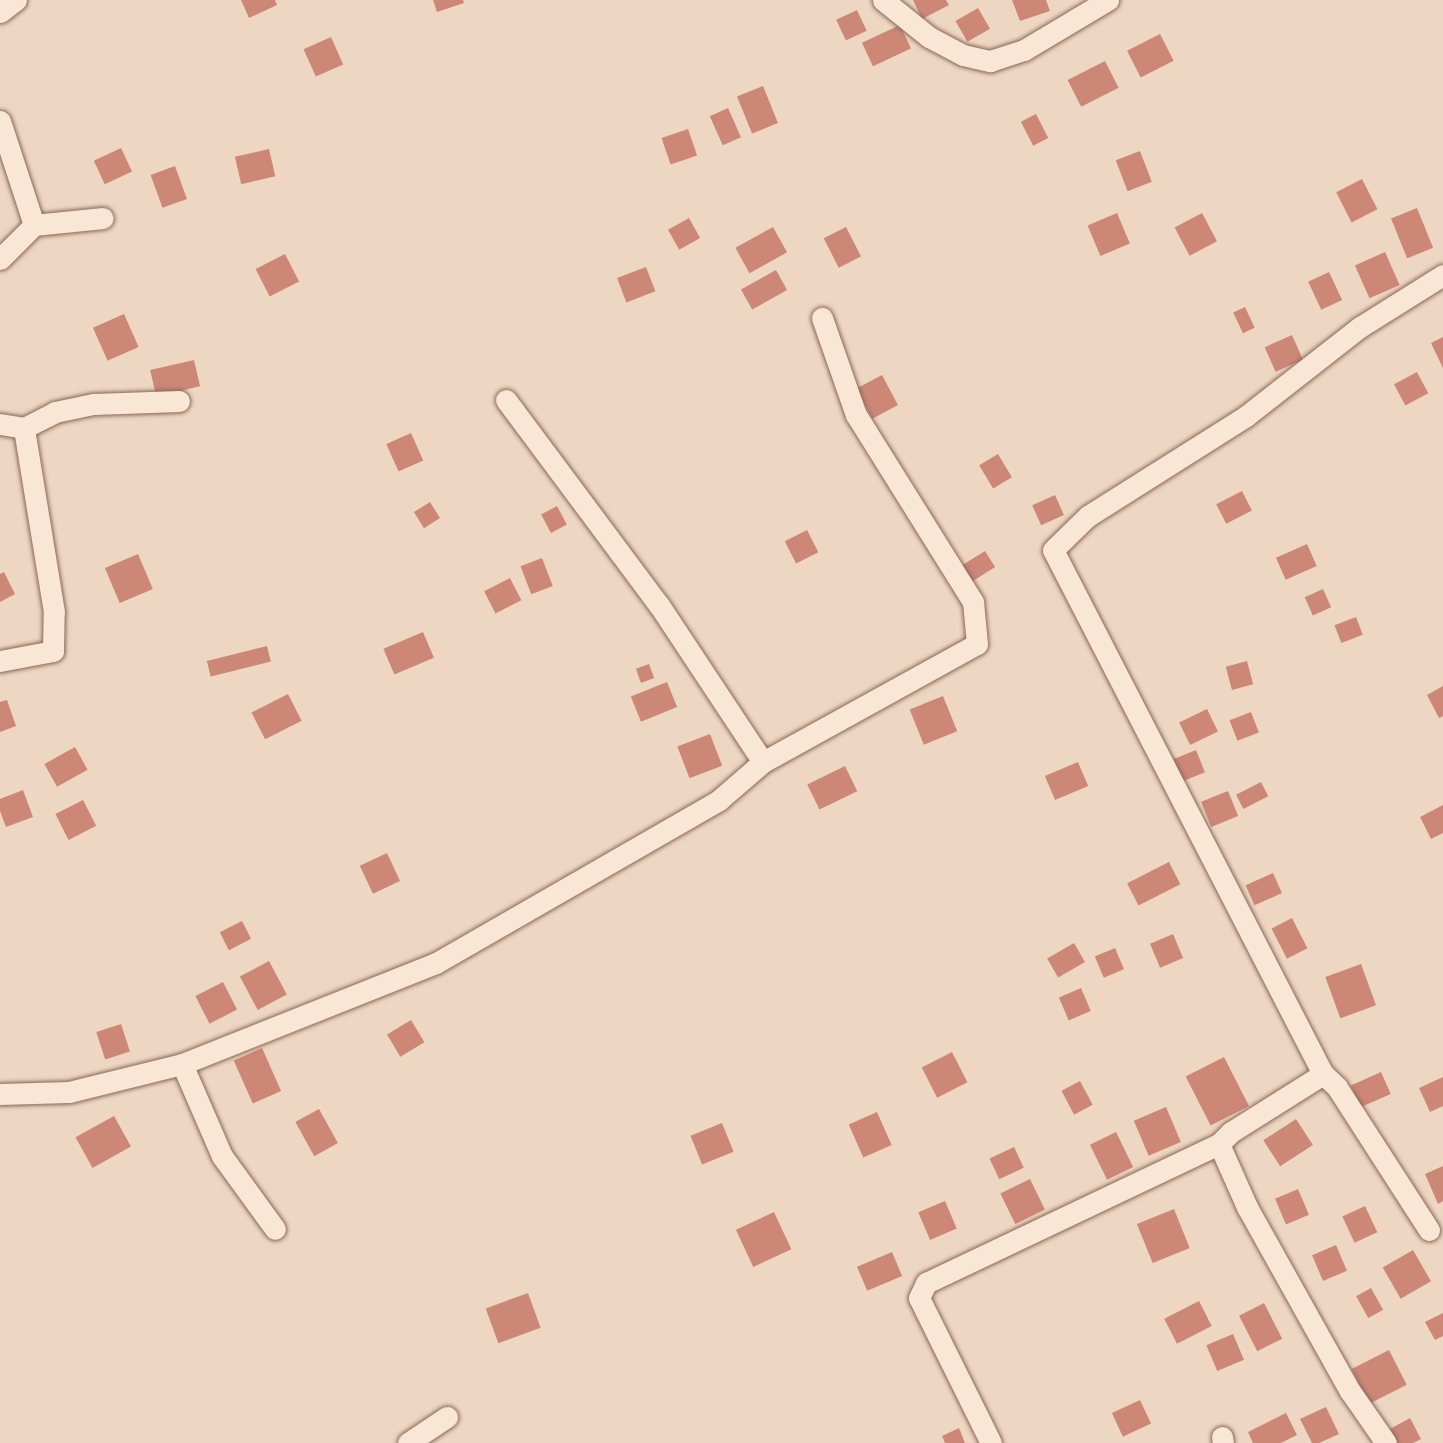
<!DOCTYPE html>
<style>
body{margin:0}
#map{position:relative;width:1443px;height:1443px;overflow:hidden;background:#eed7c2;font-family:Literata,serif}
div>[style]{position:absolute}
.building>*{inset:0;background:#cd8777;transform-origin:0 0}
.roads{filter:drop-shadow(0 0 2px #886759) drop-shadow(0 0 2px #886759)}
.minor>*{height:21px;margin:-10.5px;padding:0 10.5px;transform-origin:10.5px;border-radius:10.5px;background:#f9e6d5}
span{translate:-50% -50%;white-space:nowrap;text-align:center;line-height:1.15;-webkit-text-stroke:7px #f6e3d1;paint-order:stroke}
</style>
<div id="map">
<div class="building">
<i style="clip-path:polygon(241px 0,275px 0,277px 5px,249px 18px)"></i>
<i style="clip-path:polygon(433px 0,463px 0,464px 3px,437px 12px)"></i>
<i style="clip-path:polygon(913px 0,946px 0,949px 5px,922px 19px)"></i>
<i style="clip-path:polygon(1012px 0,1046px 0,1050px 11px,1020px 21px)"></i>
<i style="left:978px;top:8px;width:24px;height:26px;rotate:60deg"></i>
<i style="left:857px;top:10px;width:23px;height:23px;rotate:65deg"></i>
<i style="left:900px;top:25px;width:26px;height:42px;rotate:65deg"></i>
<i style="left:1160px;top:34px;width:30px;height:37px;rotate:63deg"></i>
<i style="left:331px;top:37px;width:30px;height:30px;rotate:66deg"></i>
<i style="left:1105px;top:61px;width:30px;height:42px;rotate:63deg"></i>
<i style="left:763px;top:86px;width:40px;height:28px;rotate:68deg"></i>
<i style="left:728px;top:108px;width:32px;height:20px;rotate:66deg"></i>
<i style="left:1036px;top:114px;width:27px;height:17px;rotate:63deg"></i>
<i style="left:688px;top:129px;width:28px;height:28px;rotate:71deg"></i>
<i style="left:121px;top:148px;width:26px;height:30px;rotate:65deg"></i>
<i style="left:269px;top:149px;width:28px;height:35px;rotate:77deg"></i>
<i style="left:1140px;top:151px;width:33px;height:26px;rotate:69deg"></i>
<i style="left:175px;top:166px;width:35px;height:26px;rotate:70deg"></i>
<i style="left:1362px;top:179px;width:34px;height:29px;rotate:63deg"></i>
<i style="left:1417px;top:208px;width:43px;height:28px;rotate:68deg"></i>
<i style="left:1117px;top:213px;width:33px;height:32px;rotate:67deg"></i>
<i style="left:1202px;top:213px;width:32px;height:31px;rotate:62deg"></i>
<i style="left:689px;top:218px;width:23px;height:24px;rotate:61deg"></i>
<i style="left:773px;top:227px;width:29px;height:43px;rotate:61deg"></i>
<i style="left:846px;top:227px;width:33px;height:25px;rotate:63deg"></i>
<i style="left:1385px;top:252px;width:36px;height:33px;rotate:66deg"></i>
<i style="left:285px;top:254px;width:31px;height:33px;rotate:63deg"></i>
<i style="left:646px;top:267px;width:26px;height:31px;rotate:69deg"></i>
<i style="left:776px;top:270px;width:23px;height:40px;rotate:61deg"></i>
<i style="left:1329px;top:272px;width:31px;height:23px;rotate:65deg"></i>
<i style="left:1245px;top:307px;width:23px;height:13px;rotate:65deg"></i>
<i style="left:124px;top:314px;width:36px;height:34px;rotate:66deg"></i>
<i style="left:1292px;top:335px;width:27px;height:30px;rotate:66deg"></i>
<i style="clip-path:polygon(1443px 337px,1443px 368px,1431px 343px)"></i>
<i style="left:194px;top:360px;width:27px;height:45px;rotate:77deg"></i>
<i style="left:1417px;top:372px;width:24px;height:26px;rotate:62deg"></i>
<i style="left:882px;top:375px;width:34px;height:29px;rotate:62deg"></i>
<i style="left:411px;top:433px;width:30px;height:27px;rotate:66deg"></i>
<i style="left:998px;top:454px;width:27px;height:22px;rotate:59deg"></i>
<i style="left:1242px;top:491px;width:22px;height:29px;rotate:63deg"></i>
<i style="left:1055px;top:495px;width:22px;height:25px;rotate:66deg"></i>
<i style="left:430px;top:502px;width:19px;height:19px;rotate:58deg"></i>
<i style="left:557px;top:506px;width:21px;height:18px;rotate:62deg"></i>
<i style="left:807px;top:530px;width:25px;height:25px;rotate:63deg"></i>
<i style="left:1307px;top:544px;width:24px;height:34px;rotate:66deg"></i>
<i style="left:985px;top:551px;width:19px;height:28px;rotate:58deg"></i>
<i style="left:138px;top:554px;width:38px;height:36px;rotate:67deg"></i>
<i style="left:542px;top:558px;width:30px;height:23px;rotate:69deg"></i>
<i style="clip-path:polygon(4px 572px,15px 594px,0 602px,0 574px)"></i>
<i style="left:510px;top:578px;width:25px;height:29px;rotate:63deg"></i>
<i style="left:1323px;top:589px;width:20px;height:20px;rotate:66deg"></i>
<i style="left:1356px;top:617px;width:19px;height:23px;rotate:69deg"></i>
<i style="left:423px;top:632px;width:28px;height:43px;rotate:67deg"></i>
<i style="left:267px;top:646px;width:16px;height:62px;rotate:76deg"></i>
<i style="left:1247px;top:661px;width:24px;height:22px;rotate:75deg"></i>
<i style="left:649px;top:664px;width:15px;height:14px;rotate:70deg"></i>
<i style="left:667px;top:682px;width:27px;height:39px;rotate:68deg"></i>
<i style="clip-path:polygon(1443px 686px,1443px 716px,1439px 718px,1427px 695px)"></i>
<i style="left:288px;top:694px;width:30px;height:41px;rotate:63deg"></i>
<i style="left:943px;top:696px;width:38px;height:36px;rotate:68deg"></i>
<i style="clip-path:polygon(7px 700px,16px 726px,0 732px,0 702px)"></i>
<i style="left:1207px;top:709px;width:25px;height:31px;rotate:64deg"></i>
<i style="left:1251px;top:712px;width:22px;height:23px;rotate:69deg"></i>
<i style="left:710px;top:734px;width:34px;height:35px;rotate:69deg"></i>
<i style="left:75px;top:747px;width:26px;height:35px;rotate:61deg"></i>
<i style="left:1196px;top:750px;width:24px;height:24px;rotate:68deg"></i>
<i style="left:1078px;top:762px;width:26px;height:36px;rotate:67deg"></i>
<i style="left:845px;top:766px;width:28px;height:42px;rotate:64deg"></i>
<i style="left:1261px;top:782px;width:16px;height:28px;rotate:63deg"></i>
<i style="clip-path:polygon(23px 790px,33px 817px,6px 827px,0 811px,0 799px)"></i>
<i style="left:1228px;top:791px;width:27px;height:29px;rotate:68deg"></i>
<i style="left:83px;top:800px;width:29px;height:31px;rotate:63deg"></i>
<i style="clip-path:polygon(1443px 805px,1443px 833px,1431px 839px,1420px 817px)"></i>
<i style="left:387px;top:853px;width:31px;height:30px;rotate:65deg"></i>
<i style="left:1169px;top:862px;width:25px;height:47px;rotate:63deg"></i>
<i style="left:1273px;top:873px;width:22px;height:30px;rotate:66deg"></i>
<i style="left:1292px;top:918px;width:34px;height:23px;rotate:63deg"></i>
<i style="left:242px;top:921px;width:20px;height:25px;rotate:63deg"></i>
<i style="left:1173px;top:934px;width:26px;height:25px;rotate:67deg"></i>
<i style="left:1074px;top:943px;width:22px;height:31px;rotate:60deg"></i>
<i style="left:1115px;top:948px;width:23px;height:22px;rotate:67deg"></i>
<i style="left:269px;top:961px;width:38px;height:33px;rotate:62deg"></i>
<i style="left:1361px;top:964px;width:44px;height:38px;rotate:70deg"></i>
<i style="left:223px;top:982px;width:31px;height:31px;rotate:63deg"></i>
<i style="left:1081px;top:988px;width:25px;height:24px;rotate:67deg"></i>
<i style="left:411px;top:1020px;width:26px;height:28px;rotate:59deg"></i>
<i style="left:121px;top:1024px;width:29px;height:26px;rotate:72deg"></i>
<i style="left:262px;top:1048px;width:47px;height:31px;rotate:66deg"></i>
<i style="left:952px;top:1052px;width:34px;height:34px;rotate:63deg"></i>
<i style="left:1224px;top:1057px;width:55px;height:43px;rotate:63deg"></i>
<i style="left:1381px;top:1072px;width:24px;height:33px;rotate:66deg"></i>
<i style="clip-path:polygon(1443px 1077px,1443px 1106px,1430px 1112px,1419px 1088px)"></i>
<i style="left:1080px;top:1081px;width:27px;height:21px;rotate:62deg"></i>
<i style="left:1166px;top:1107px;width:38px;height:35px;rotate:67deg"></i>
<i style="left:319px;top:1109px;width:39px;height:27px;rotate:61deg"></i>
<i style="left:877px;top:1112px;width:36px;height:31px;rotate:66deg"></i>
<i style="left:114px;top:1116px;width:35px;height:44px;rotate:61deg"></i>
<i style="left:1296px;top:1119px;width:31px;height:39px;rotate:57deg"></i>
<i style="left:722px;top:1123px;width:31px;height:34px;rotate:68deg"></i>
<i style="left:1116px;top:1132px;width:39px;height:29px;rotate:64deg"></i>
<i style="left:1014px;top:1147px;width:23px;height:27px;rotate:65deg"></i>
<i style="clip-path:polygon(1443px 1166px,1443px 1201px,1438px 1204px,1425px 1174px)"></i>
<i style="left:1030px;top:1179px;width:34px;height:33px;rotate:64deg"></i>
<i style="left:1298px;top:1189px;width:28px;height:25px;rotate:67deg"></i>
<i style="left:945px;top:1201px;width:30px;height:29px;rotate:67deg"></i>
<i style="left:1365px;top:1206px;width:29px;height:25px;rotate:65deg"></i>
<i style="left:1174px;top:1209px;width:42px;height:40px;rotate:68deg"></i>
<i style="left:774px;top:1212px;width:41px;height:42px;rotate:65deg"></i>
<i style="left:1336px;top:1245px;width:28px;height:26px;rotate:67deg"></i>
<i style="left:1413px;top:1250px;width:36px;height:35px;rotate:60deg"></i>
<i style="left:892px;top:1252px;width:26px;height:38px;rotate:67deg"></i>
<i style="left:1371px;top:1288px;width:25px;height:17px;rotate:61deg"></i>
<i style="left:528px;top:1293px;width:37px;height:45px;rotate:70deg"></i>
<i style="left:1199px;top:1301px;width:28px;height:39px;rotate:63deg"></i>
<i style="left:1264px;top:1303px;width:40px;height:28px;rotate:63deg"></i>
<i style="clip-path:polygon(1443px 1313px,1443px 1336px,1435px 1340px,1425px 1322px)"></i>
<i style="left:1233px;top:1334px;width:28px;height:29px;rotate:67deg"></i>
<i style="left:1389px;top:1350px;width:39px;height:42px;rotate:63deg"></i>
<i style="left:1140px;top:1400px;width:26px;height:31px;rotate:65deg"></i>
<i style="clip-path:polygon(1326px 1407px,1339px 1434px,1319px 1443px,1312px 1443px,1300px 1419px)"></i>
<i style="clip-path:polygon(1286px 1413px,1297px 1435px,1281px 1443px,1253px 1443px,1248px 1432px)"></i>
<i style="clip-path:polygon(1410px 1418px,1421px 1439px,1413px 1443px,1398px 1443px,1390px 1429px)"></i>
<i style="clip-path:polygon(959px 1428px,965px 1443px,945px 1443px,942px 1436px)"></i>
</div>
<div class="roads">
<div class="minor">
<i style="left:883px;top:0;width:59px;rotate:38.8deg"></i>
<i style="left:929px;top:37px;width:38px;rotate:28deg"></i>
<i style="left:963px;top:55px;width:28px;rotate:13deg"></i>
<i style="left:990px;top:61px;width:36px;rotate:-18deg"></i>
<i style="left:1024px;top:50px;width:98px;rotate:-30.8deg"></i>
<i style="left:0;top:12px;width:20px;rotate:-37deg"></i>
<i style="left:0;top:121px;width:109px;rotate:71.9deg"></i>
<i style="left:0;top:259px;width:48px;rotate:-45deg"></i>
<i style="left:34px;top:225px;width:69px;rotate:-5.8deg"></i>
<i style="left:506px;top:400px;width:256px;rotate:53.3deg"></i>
<i style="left:659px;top:605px;width:188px;rotate:56.5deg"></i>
<i style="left:0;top:424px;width:24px;rotate:9deg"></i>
<i style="left:24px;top:428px;width:35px;rotate:-27deg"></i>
<i style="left:55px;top:412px;width:40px;rotate:-12deg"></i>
<i style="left:94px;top:404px;width:85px;rotate:-2deg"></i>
<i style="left:0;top:661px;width:54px;rotate:-10.7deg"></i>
<i style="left:53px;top:651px;width:39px;rotate:-89deg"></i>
<i style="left:54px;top:612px;width:186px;rotate:-99.3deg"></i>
<i style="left:182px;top:1064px;width:100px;rotate:66.5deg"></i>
<i style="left:222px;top:1156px;width:90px;rotate:54deg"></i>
<i style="left:0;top:1094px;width:69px;rotate:-1.7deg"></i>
<i style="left:69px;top:1092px;width:116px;rotate:-13.9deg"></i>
<i style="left:182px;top:1064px;width:273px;rotate:-21.7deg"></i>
<i style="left:436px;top:963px;width:327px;rotate:-29.9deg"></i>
<i style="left:719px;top:800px;width:58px;rotate:-40.8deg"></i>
<i style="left:763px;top:762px;width:244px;rotate:-28.9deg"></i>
<i style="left:977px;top:644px;width:42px;rotate:-95.4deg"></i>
<i style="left:973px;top:602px;width:221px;rotate:-122deg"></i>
<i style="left:856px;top:415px;width:103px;rotate:-109.3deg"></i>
<i style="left:1219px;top:1144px;width:69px;rotate:66deg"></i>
<i style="left:1247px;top:1207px;width:211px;rotate:60.8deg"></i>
<i style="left:1350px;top:1391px;width:63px;rotate:55.3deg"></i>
<i style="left:1429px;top:1230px;width:170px;rotate:-122.8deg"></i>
<i style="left:1337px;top:1087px;width:19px;rotate:-137deg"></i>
<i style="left:1323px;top:1074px;width:589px;rotate:-117.26deg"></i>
<i style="left:1053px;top:550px;width:49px;rotate:-44.2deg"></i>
<i style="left:1088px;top:516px;width:187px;rotate:-32.3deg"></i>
<i style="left:1246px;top:416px;width:145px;rotate:-38deg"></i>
<i style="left:1360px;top:327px;width:98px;rotate:-32.1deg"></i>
<i style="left:1222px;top:1437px;width:6px;rotate:81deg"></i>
<i style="left:408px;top:1443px;width:47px;rotate:-33.7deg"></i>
<i style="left:991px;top:1443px;width:162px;rotate:-116.4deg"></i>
<i style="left:919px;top:1298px;width:17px;rotate:-65deg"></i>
<i style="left:926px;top:1283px;width:324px;rotate:-25.4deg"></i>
<i style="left:1219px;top:1144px;width:17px;rotate:-45deg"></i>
<i style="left:1231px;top:1132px;width:109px;rotate:-32.2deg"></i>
</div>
</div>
</div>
